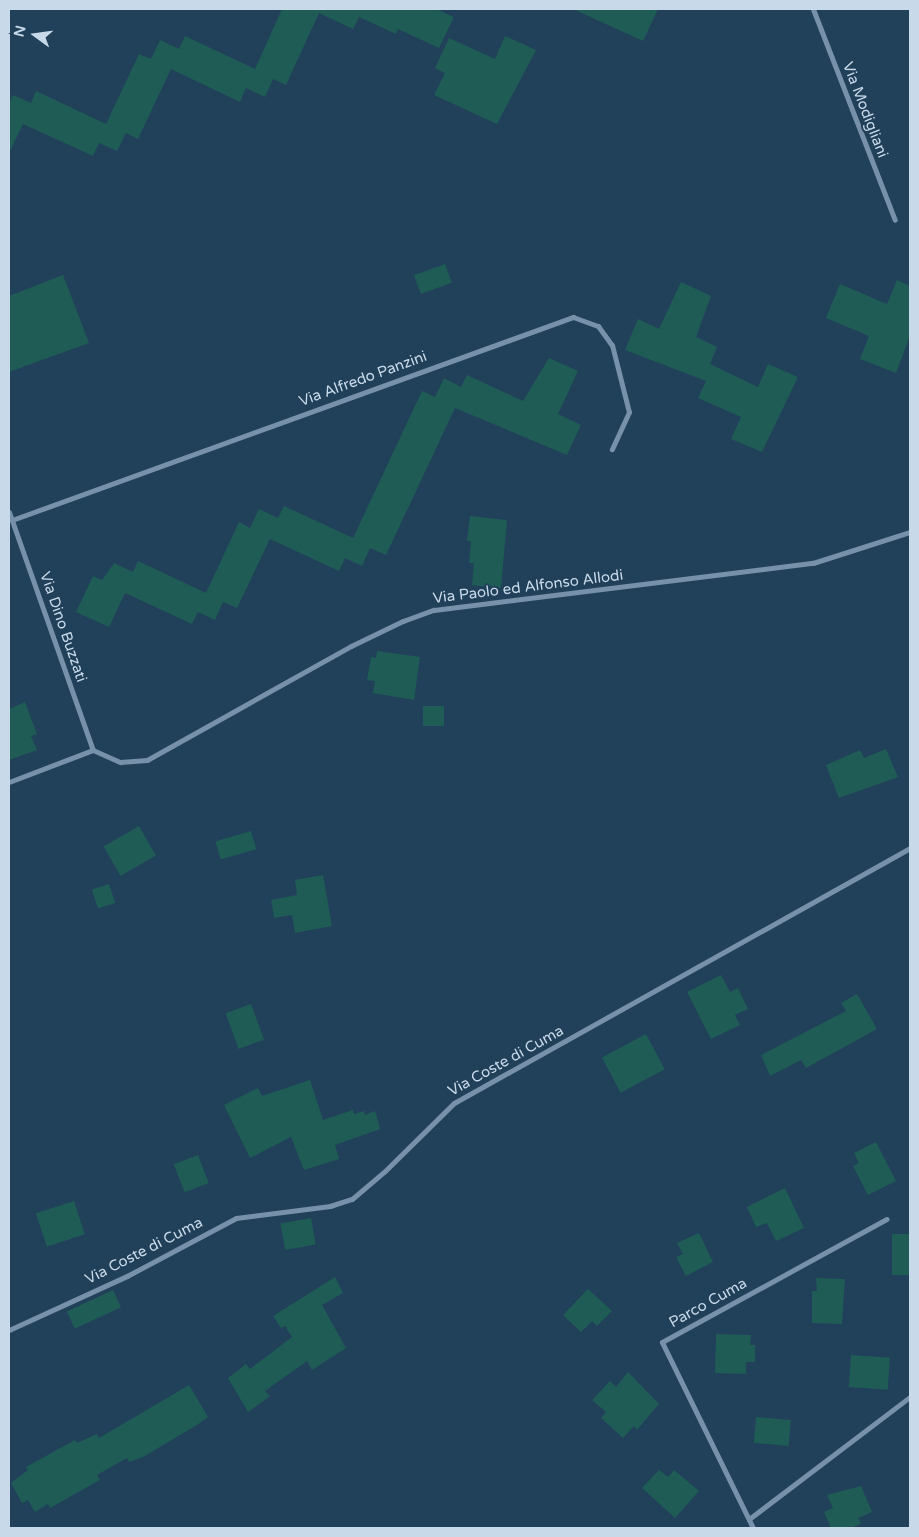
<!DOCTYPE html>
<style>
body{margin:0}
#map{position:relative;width:919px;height:1537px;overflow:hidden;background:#21405a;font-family:"Varela Round",sans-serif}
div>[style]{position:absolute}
.building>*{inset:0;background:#1f5c56;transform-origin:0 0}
.minor>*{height:5px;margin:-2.5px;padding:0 2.5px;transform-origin:2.5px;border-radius:2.5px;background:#7691a9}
span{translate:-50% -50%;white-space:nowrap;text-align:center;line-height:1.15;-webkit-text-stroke:4px #21405a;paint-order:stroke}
.street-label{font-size:15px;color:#c8daea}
.frame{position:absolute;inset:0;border:10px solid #c8daea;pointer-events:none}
.north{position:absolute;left:10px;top:10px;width:50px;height:50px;-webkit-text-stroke:4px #21405a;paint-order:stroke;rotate:284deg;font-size:14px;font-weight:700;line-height:20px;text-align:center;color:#c8daea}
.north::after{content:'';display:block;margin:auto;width:18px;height:22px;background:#c8daea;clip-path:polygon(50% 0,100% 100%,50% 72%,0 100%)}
</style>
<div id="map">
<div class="building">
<i style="clip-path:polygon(282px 9px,436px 9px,454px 17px,439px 48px,398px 29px,396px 34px,359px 17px,353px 29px,319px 13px,286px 85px,273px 79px,265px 97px,246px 88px,240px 102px,171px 69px,138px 139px,126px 133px,117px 151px,99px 143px,93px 156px,23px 124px,9px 153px,9px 104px,13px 95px,31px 103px,36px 91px,106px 124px,139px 54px,151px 59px,160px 40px,179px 49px,185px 36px,255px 69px)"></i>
<i style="clip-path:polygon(573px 9px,658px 9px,643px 41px)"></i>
<i style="clip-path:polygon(505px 36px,536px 50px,497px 124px,434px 95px,445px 73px,435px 68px,449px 38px,495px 59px)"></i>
<i style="left:445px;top:264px;width:20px;height:33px;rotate:70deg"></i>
<i style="clip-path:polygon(63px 275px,89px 343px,9px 372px,9px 296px)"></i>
<i style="clip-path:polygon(897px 280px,910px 286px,910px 336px,896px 373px,860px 359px,869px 336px,826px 318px,840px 284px,887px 304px)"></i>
<i style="clip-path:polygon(681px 282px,711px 296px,696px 337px,717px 347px,710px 364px,758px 387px,768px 364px,798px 377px,762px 452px,731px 439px,741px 417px,698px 398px,706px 381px,625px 350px,638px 319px,659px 329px)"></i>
<i style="clip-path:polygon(549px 358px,578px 371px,558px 414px,581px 425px,567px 455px,455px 408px,386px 555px,370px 548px,362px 566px,345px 558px,339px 571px,270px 539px,237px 608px,223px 602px,215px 620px,198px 612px,192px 624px,125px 593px,109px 627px,76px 612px,93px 576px,102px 580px,114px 563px,133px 572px,138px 561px,206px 593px,239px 522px,250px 528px,259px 509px,278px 518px,284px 506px,353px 538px,422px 391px,435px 397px,444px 378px,461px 387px,467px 375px,523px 401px)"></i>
<i style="clip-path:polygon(470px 516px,507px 520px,501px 588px,472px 585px,474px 563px,469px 563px,471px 541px,467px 541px)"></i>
<i style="clip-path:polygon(377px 651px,420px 657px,414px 700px,373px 693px,375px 681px,367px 680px,371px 657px,376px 658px)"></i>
<i style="clip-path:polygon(25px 702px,37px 734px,31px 736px,37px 750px,9px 760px,9px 709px)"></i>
<i style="left:423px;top:706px;width:21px;height:20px"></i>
<i style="clip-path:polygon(886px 749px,898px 777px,839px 798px,826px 765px,860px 750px,864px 758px)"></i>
<i style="left:139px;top:826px;width:34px;height:41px;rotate:60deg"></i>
<i style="left:251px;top:831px;width:19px;height:37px;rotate:74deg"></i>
<i style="clip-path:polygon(323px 875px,332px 926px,295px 933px,292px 915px,274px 918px,271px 900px,297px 895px,295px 880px)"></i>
<i style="left:109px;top:884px;width:20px;height:18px;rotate:72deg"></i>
<i style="clip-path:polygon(721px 975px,730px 992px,738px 988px,748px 1009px,735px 1015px,740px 1025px,711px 1039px,687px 992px)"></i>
<i style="clip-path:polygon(857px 994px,877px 1029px,806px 1068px,801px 1060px,770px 1076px,761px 1055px,846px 1011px,841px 1003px)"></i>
<i style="left:251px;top:1004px;width:38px;height:27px;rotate:70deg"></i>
<i style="left:646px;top:1034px;width:40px;height:50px;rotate:62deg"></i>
<i style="clip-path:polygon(310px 1080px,323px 1120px,353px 1110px,354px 1114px,364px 1111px,365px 1115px,375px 1111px,380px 1129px,335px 1145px,339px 1159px,304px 1170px,291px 1137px,250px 1158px,224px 1105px,258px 1088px,262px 1096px)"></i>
<i style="clip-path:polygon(876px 1142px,896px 1181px,868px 1195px,853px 1166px,859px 1163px,854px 1153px)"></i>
<i style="left:198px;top:1155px;width:30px;height:26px;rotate:69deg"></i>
<i style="clip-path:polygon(785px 1188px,804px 1228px,776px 1241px,767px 1223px,756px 1227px,747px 1207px)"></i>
<i style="left:74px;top:1201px;width:35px;height:40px;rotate:72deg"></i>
<i style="left:311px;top:1218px;width:27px;height:31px;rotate:80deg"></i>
<i style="clip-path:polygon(699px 1233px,713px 1262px,686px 1276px,676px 1257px,683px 1254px,677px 1243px)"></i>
<i style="left:892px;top:1234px;width:18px;height:41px"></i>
<i style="clip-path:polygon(335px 1277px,343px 1293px,322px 1305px,346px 1348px,312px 1370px,307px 1361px,265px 1391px,270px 1396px,248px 1412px,228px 1378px,246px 1364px,250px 1369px,292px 1337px,285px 1326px,281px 1328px,273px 1316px)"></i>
<i style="clip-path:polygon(816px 1278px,845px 1279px,842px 1324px,812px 1323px,812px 1291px,817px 1291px)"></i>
<i style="clip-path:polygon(588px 1289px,612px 1311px,597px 1326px,592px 1321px,581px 1332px,563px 1315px)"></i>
<i style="left:113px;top:1290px;width:19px;height:51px;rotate:65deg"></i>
<i style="clip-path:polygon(716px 1334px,751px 1335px,750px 1345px,755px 1345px,755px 1362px,746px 1362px,746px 1374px,715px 1373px)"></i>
<i style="left:851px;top:1355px;width:39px;height:32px;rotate:4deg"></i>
<i style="clip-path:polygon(628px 1372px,659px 1404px,637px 1430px,634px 1426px,623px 1438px,601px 1418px,606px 1412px,592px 1400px,610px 1381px,616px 1387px)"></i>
<i style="clip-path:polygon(189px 1385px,208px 1417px,197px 1425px,143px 1457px,129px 1462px,127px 1458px,97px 1475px,100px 1480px,50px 1508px,48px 1504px,35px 1512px,28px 1500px,22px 1503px,11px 1483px,28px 1470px,26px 1467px,75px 1440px,77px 1443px,97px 1434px,99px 1438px)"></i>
<i style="left:756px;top:1417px;width:35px;height:26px;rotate:5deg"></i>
<i style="clip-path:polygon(659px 1470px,668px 1477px,674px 1470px,699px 1491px,675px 1518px,642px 1488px)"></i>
<i style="clip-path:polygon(861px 1486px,872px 1512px,858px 1518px,861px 1524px,850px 1528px,831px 1528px,824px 1512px,833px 1508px,827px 1495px)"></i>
</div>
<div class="minor">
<i style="left:813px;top:9px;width:226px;rotate:68.8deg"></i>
<i style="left:9px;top:512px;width:252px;rotate:70.6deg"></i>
<i style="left:12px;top:520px;width:597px;rotate:-19.89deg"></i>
<i style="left:573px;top:317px;width:27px;rotate:20deg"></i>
<i style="left:598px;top:326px;width:24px;rotate:54deg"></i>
<i style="left:612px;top:345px;width:69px;rotate:75.8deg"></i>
<i style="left:629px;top:412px;width:41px;rotate:114.7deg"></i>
<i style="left:9px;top:782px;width:90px;rotate:-20.9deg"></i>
<i style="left:93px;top:750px;width:30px;rotate:24deg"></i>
<i style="left:120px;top:762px;width:27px;rotate:-4deg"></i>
<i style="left:147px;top:760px;width:234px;rotate:-29.2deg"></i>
<i style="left:351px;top:646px;width:58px;rotate:-25.7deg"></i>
<i style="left:403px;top:621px;width:33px;rotate:-20deg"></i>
<i style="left:434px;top:610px;width:382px;rotate:-7.1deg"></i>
<i style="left:813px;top:563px;width:102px;rotate:-17.7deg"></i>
<i style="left:9px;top:1330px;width:130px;rotate:-24.6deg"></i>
<i style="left:127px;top:1276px;width:123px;rotate:-28deg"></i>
<i style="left:236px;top:1218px;width:95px;rotate:-7.3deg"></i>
<i style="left:330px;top:1206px;width:23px;rotate:-18deg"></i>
<i style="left:352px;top:1199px;width:43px;rotate:-40.3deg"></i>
<i style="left:385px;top:1171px;width:97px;rotate:-44.6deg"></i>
<i style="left:454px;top:1103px;width:522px;rotate:-29.21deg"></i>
<i style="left:749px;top:1519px;width:202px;rotate:-37.2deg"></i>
<i style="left:753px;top:1528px;width:207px;rotate:-116.1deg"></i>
<i style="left:662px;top:1342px;width:256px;rotate:-28.7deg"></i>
</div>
<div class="street-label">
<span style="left:865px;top:110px;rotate:69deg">Via Modigliani</span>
<span style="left:363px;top:379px;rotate:-20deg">Via Alfredo Panzini</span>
<span style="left:528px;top:587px;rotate:-7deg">Via Paolo ed Alfonso Allodi</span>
<span style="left:63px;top:627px;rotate:71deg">Via Dino Buzzati</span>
<span style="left:506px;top:1061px;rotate:-29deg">Via Coste di Cuma</span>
<span style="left:144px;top:1251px;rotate:-27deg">Via Coste di Cuma</span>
<span style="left:708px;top:1303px;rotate:-29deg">Parco Cuma</span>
</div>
<div class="frame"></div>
<div class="north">N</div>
</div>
